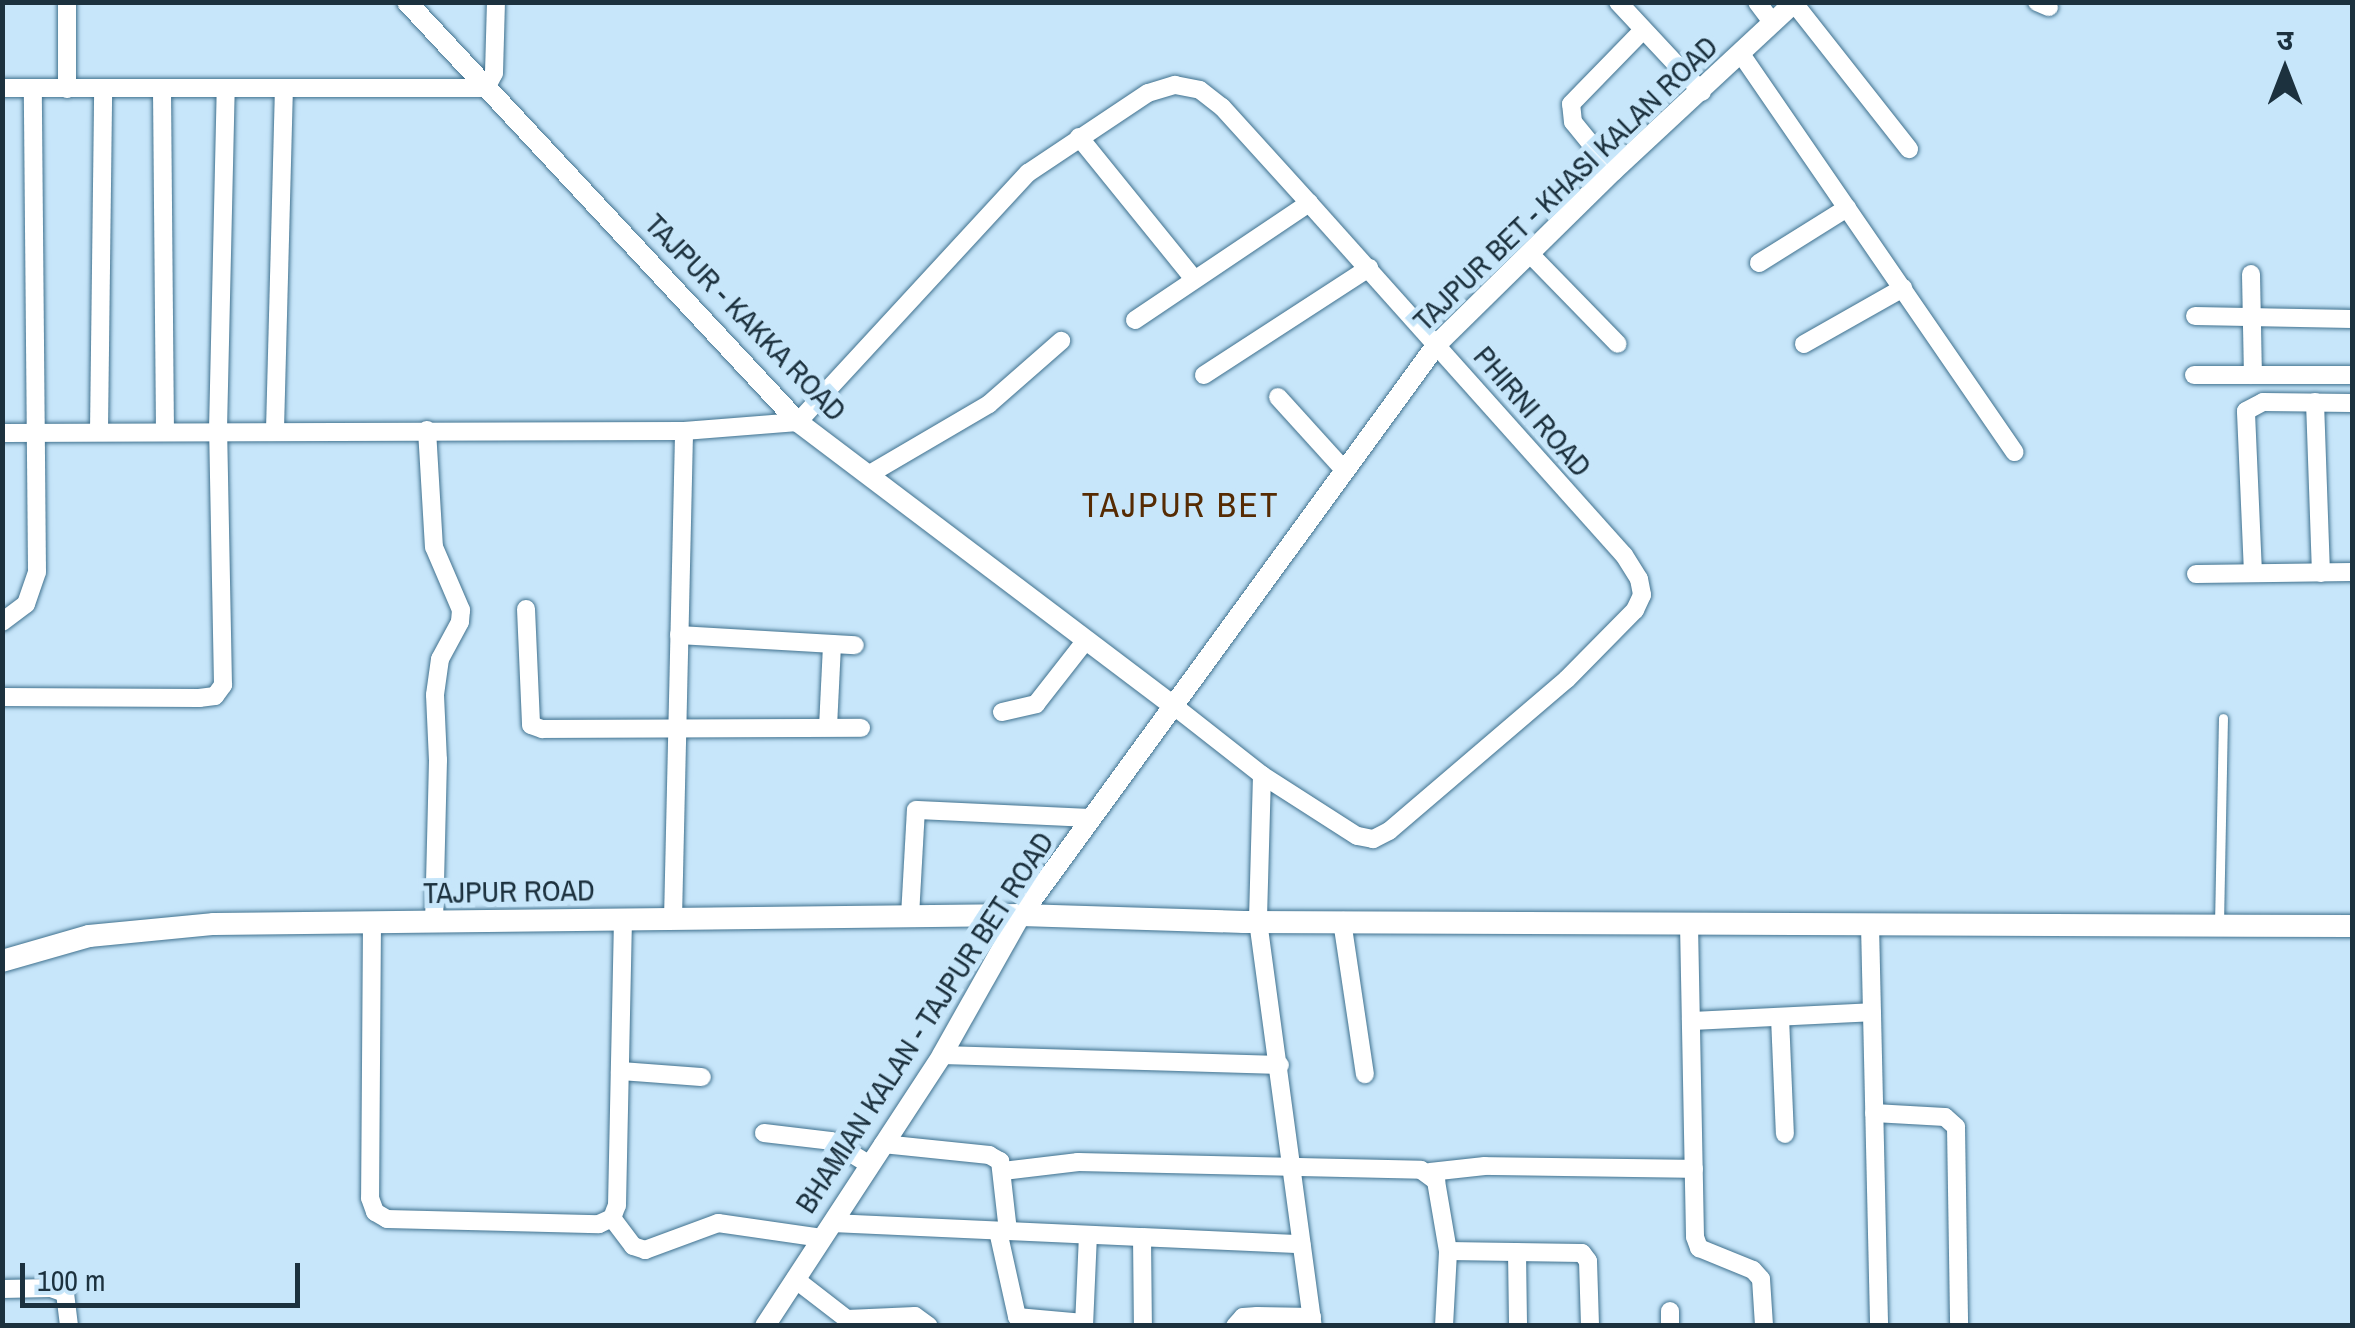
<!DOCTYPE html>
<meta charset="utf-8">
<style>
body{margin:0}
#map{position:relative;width:2355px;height:1328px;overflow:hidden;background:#c7e6fa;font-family:"Archivo Narrow","Noto Sans Devanagari",sans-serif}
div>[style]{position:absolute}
.roads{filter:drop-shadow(0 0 2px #40718e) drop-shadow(0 0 2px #40718e)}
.service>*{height:9px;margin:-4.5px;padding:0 4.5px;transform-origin:4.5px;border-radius:4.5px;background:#fff}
.minor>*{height:18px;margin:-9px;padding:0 9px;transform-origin:9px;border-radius:9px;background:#fff}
.tertiary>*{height:20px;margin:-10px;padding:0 10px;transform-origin:10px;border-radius:10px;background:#fff}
.secondary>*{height:22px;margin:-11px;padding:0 11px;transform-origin:11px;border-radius:11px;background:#fff}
span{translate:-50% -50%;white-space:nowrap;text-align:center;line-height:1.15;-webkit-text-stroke:10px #c7e6fa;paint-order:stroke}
.street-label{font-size:30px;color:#1c313e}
.quarter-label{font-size:35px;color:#562b03;letter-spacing:2.5px}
.frame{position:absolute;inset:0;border:5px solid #1c313e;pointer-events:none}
.north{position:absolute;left:2235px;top:20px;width:100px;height:100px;-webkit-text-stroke:8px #c7e6fa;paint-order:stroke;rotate:0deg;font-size:28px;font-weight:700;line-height:40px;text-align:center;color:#1c313e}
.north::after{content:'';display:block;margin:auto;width:35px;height:45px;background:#1c313e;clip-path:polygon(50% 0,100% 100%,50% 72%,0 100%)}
.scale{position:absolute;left:20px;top:1263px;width:280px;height:45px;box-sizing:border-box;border:5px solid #1c313e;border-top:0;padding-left:12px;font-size:30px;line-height:35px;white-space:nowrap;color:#1c313e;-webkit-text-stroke:8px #c7e6fa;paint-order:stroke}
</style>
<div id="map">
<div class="roads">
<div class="service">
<i style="left:2219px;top:925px;width:207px;rotate:-88.9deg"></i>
</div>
<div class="minor">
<i style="left:67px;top:2px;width:87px;rotate:90deg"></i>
<i style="left:1618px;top:2px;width:123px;rotate:47deg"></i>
<i style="left:1757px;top:2px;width:26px;rotate:53deg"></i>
<i style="left:2037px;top:2px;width:13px;rotate:23deg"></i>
<i style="left:1794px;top:3px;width:186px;rotate:51.8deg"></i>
<i style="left:1741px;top:54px;width:483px;rotate:55.5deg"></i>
<i style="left:2px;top:88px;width:484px"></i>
<i style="left:486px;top:88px;width:17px;rotate:-62deg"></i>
<i style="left:494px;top:73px;width:71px;rotate:-88.4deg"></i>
<i style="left:162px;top:90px;width:340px;rotate:89.5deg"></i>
<i style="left:1079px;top:137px;width:183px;rotate:51deg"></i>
<i style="left:1613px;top:171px;width:63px;rotate:-129.2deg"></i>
<i style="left:1573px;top:122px;width:18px;rotate:-96deg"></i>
<i style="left:1571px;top:104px;width:103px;rotate:-45.8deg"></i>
<i style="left:1531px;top:255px;width:124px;rotate:45.7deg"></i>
<i style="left:1759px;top:263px;width:104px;rotate:-32deg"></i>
<i style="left:2251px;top:274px;width:101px;rotate:88.9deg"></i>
<i style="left:2195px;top:316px;width:157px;rotate:1.1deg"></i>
<i style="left:1135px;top:320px;width:210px;rotate:-33.9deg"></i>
<i style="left:1804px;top:344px;width:114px;rotate:-29.5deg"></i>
<i style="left:1204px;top:375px;width:197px;rotate:-33deg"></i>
<i style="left:2194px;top:375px;width:158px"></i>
<i style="left:1278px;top:397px;width:100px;rotate:47.8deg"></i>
<i style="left:2315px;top:402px;width:171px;rotate:88deg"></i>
<i style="left:275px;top:430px;width:341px;rotate:-88.5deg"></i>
<i style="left:427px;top:430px;width:117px;rotate:86.6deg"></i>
<i style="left:434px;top:547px;width:69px;rotate:66.8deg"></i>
<i style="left:461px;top:610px;width:12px;rotate:95deg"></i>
<i style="left:460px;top:622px;width:42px;rotate:118.4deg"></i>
<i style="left:440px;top:659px;width:36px;rotate:98deg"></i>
<i style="left:435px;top:695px;width:65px;rotate:87.4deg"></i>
<i style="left:438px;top:760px;width:162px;rotate:91.4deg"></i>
<i style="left:99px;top:431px;width:342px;rotate:-89.3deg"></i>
<i style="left:2px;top:433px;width:682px;rotate:-0.17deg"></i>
<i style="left:684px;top:431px;width:114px;rotate:-4.5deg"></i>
<i style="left:798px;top:422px;width:339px;rotate:-47.3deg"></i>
<i style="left:1028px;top:173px;width:144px;rotate:-33.7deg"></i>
<i style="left:1148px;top:93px;width:28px;rotate:-17deg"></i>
<i style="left:1175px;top:85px;width:25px;rotate:11deg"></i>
<i style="left:1200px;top:90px;width:28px;rotate:38deg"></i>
<i style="left:1222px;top:107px;width:130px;rotate:47.8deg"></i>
<i style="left:1309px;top:203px;width:472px;rotate:48.2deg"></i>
<i style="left:1624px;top:555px;width:28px;rotate:58deg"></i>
<i style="left:1639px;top:579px;width:16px;rotate:79deg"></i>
<i style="left:1642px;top:595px;width:17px;rotate:115deg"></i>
<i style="left:1635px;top:610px;width:97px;rotate:134.6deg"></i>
<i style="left:1567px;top:679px;width:234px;rotate:139.5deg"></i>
<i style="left:1389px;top:831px;width:18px;rotate:153deg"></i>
<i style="left:1373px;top:839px;width:16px;rotate:-169deg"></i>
<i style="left:1357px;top:836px;width:113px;rotate:-147.3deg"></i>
<i style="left:1262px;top:775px;width:112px;rotate:-141.9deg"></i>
<i style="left:868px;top:475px;width:140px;rotate:-30.4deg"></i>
<i style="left:989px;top:404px;width:96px;rotate:-41.2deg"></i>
<i style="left:2253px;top:573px;width:162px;rotate:-92.5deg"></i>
<i style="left:2246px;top:411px;width:19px;rotate:-28deg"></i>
<i style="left:2263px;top:402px;width:89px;rotate:0.6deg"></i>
<i style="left:2196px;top:574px;width:156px;rotate:-0.7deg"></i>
<i style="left:526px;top:609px;width:116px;rotate:87.5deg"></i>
<i style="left:531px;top:725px;width:12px;rotate:20deg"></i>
<i style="left:542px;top:729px;width:319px;rotate:-0.2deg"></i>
<i style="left:2px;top:622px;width:30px;rotate:-37deg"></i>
<i style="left:26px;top:604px;width:34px;rotate:-71deg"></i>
<i style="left:37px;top:572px;width:483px;rotate:-90.5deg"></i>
<i style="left:679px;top:635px;width:176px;rotate:3.3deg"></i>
<i style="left:2px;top:697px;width:197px;rotate:0.3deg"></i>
<i style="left:199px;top:698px;width:16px;rotate:-7deg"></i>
<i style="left:215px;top:696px;width:14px;rotate:-54deg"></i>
<i style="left:223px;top:685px;width:255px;rotate:-91.1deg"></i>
<i style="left:218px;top:430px;width:340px;rotate:-88.7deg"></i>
<i style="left:1002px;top:712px;width:35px;rotate:-13deg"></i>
<i style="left:1036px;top:704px;width:81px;rotate:-52deg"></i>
<i style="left:828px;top:727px;width:83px;rotate:-87.2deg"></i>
<i style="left:1262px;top:775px;width:146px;rotate:91.6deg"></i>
<i style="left:1258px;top:921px;width:409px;rotate:82.3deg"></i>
<i style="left:910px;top:916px;width:106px;rotate:-86.8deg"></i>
<i style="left:916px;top:810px;width:176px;rotate:2.6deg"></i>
<i style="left:673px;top:919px;width:488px;rotate:-88.7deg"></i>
<i style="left:1342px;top:921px;width:155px;rotate:81.5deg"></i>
<i style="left:372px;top:922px;width:276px;rotate:90.4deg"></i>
<i style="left:370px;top:1198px;width:15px;rotate:70deg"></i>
<i style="left:375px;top:1212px;width:14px;rotate:30deg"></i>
<i style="left:387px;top:1219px;width:212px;rotate:1.4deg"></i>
<i style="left:599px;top:1224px;width:14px;rotate:-25deg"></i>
<i style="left:612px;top:1218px;width:14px;rotate:-69deg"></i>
<i style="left:617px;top:1205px;width:285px;rotate:-88.8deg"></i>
<i style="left:1689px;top:924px;width:313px;rotate:88.9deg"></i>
<i style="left:1695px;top:1237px;width:12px;rotate:70deg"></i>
<i style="left:1699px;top:1248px;width:58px;rotate:22.2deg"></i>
<i style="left:1753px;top:1270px;width:12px;rotate:48deg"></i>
<i style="left:1761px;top:1279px;width:47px;rotate:86.3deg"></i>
<i style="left:1870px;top:925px;width:401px;rotate:88.7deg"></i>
<i style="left:1780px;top:1017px;width:117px;rotate:87.6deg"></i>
<i style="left:1691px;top:1021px;width:181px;rotate:-2.8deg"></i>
<i style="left:942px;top:1055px;width:338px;rotate:1.7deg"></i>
<i style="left:620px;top:1071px;width:82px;rotate:4.2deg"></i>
<i style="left:1874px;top:1113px;width:71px;rotate:3.2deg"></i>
<i style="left:1945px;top:1117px;width:15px;rotate:42deg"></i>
<i style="left:1956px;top:1127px;width:199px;rotate:89.1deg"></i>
<i style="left:764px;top:1133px;width:67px;rotate:6.8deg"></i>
<i style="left:831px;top:1141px;width:46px;rotate:31.6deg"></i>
<i style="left:883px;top:1144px;width:107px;rotate:5.9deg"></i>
<i style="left:989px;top:1155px;width:13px;rotate:29deg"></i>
<i style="left:1000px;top:1161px;width:70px;rotate:83.5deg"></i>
<i style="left:1003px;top:1171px;width:76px;rotate:-6.8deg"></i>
<i style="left:1078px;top:1162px;width:343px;rotate:1.3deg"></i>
<i style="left:1421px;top:1170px;width:19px;rotate:36deg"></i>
<i style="left:1436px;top:1181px;width:71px;rotate:80.3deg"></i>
<i style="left:1448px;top:1251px;width:134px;rotate:0.9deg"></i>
<i style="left:1582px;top:1253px;width:10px;rotate:53deg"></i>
<i style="left:1588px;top:1261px;width:65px;rotate:88.2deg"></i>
<i style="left:1430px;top:1172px;width:55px;rotate:-6.2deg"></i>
<i style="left:1485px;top:1166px;width:209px;rotate:0.8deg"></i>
<i style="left:612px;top:1218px;width:35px;rotate:53deg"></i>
<i style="left:633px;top:1246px;width:13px;rotate:18deg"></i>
<i style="left:645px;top:1250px;width:78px;rotate:-20.3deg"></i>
<i style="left:718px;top:1223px;width:105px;rotate:8.2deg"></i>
<i style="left:832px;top:1223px;width:470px;rotate:2.6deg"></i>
<i style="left:998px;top:1231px;width:88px;rotate:77.5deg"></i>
<i style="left:1017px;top:1317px;width:67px;rotate:5.1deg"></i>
<i style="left:1142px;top:1237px;width:89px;rotate:89.4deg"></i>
<i style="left:1517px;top:1252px;width:74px;rotate:89.2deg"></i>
<i style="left:795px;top:1279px;width:66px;rotate:37.6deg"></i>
<i style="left:847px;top:1319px;width:68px;rotate:-2.5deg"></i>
<i style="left:915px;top:1316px;width:17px;rotate:36deg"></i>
<i style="left:2px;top:1289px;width:49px;rotate:-1.2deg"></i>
<i style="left:51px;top:1288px;width:15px;rotate:20deg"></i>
<i style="left:65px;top:1293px;width:33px;rotate:83deg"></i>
<i style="left:1670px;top:1311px;width:15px;rotate:90deg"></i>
<i style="left:1084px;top:1326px;width:91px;rotate:-87.5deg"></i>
<i style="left:1235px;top:1326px;width:12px;rotate:-48deg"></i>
<i style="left:1243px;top:1317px;width:14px;rotate:-4deg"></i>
<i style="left:1257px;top:1316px;width:55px;rotate:1deg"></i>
<i style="left:1444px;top:1326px;width:75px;rotate:-86.9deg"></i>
</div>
<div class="tertiary">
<i style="left:407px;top:2px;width:574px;rotate:47.05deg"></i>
<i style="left:798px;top:422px;width:471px;rotate:37.1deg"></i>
<i style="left:765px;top:1326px;width:324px;rotate:-56.8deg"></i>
<i style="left:942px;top:1055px;width:161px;rotate:-60.6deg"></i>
<i style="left:1021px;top:915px;width:706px;rotate:-53.92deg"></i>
<i style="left:1437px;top:344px;width:247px;rotate:-44.5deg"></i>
<i style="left:1613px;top:171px;width:248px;rotate:-42.9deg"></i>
</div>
<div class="secondary">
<i style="left:2px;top:961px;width:91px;rotate:-16deg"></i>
<i style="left:89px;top:936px;width:126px;rotate:-5.5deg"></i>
<i style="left:214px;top:924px;width:807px;rotate:-0.64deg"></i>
<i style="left:1021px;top:915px;width:223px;rotate:1.8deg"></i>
<i style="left:1244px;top:922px;width:1108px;rotate:0.21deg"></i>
</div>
</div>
<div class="street-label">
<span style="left:1565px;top:183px;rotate:-44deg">TAJPUR BET - KHASI KALAN ROAD</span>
<span style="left:746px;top:317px;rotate:46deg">TAJPUR - KAKKA ROAD</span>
<span style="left:1533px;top:411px;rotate:49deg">PHIRNI ROAD</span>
<span style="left:509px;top:891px;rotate:-1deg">TAJPUR ROAD</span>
<span style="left:924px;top:1022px;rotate:-57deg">BHAMIAN KALAN - TAJPUR BET ROAD</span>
</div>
<div class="quarter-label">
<span style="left:1181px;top:505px">TAJPUR BET</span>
</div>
<div class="frame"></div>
<div class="north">उ</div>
<div class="scale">100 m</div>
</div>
